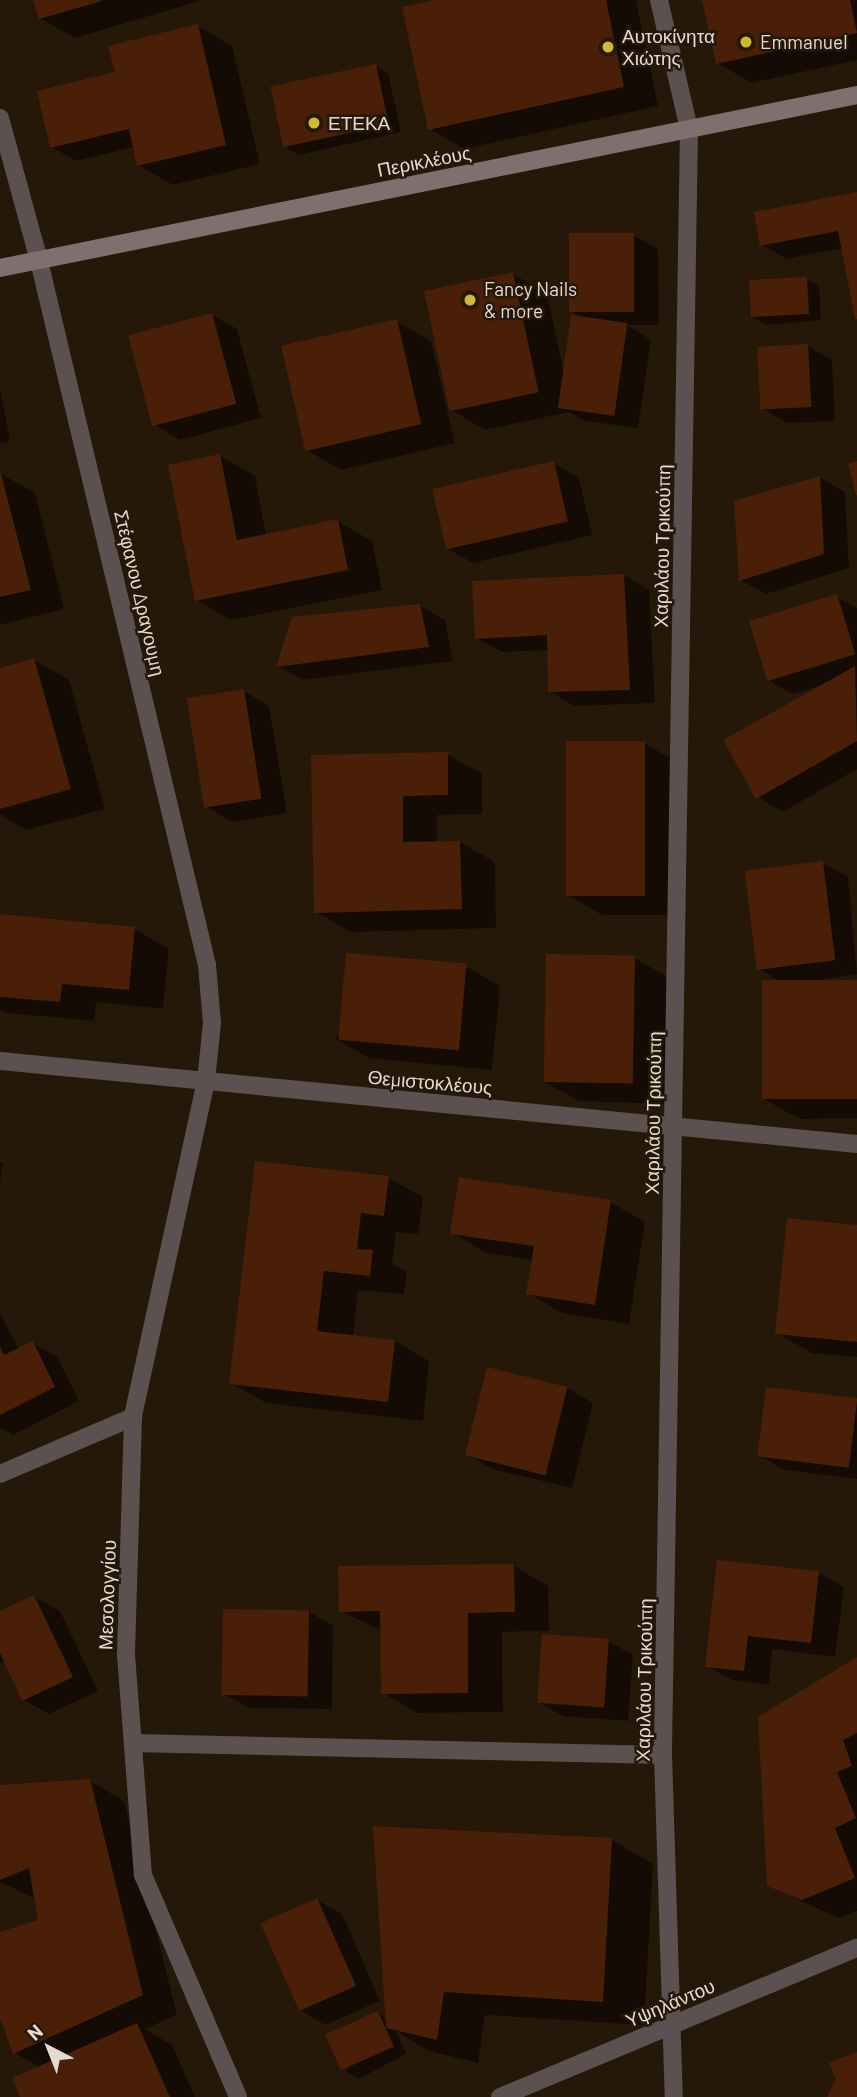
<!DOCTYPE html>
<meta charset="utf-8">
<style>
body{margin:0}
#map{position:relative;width:857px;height:2097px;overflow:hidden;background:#261809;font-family:Barlow,sans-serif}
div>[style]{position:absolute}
.shadow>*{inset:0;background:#0007}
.building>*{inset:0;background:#4a1f07;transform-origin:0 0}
.minor>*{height:18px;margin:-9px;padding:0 9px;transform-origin:9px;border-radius:9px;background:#5c5151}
.tertiary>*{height:18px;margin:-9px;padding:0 9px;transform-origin:9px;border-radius:9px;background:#5c5151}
.secondary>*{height:18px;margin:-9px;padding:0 9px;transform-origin:9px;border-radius:9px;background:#816f6f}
.dots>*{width:19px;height:19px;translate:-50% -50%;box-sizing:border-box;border:4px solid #261809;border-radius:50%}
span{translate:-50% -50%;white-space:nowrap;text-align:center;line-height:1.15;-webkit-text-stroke:5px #261809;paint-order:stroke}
.poi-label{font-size:19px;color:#e4dad1}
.left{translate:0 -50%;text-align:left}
.street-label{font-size:19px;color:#e4dad1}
.north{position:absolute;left:14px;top:2013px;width:70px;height:70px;-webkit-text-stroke:5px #261809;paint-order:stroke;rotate:318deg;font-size:19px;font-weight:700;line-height:28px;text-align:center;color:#e4dad1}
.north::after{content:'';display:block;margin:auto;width:24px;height:32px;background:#e4dad1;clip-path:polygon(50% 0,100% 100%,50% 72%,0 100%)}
</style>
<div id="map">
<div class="shadow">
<i style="clip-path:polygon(35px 0,203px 0,75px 38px,40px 18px)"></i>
<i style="clip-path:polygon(443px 0,636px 0,658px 106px,464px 149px,430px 129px)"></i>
<i style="clip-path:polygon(704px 0,857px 0,857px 60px,752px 83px,717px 63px)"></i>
<i style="clip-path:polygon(198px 26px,232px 46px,260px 164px,173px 185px,138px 165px,134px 147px,77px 161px,51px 147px,117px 73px)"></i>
<i style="clip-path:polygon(376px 66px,388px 73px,401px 132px,298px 155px,286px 147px)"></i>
<i style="clip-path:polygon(857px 194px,857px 318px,843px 248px,786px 259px,761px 244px)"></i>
<i style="clip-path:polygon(633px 235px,658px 249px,659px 325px,627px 325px,651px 340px,638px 428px,585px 421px,569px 412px,485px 430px,451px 410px,513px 274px,547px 294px,564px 373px,584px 319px,571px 311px)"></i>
<i style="clip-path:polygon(806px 279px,819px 286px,821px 320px,766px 325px,753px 317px)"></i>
<i style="clip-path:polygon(212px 315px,237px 329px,261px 418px,180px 440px,155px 425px)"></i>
<i style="clip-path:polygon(396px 321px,431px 341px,455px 443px,341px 470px,306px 450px)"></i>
<i style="clip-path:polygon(807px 346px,832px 360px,835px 421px,787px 423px,762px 408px)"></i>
<i style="clip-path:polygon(0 387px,10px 441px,0 443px)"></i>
<i style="clip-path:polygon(220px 456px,255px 476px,266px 536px,337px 521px,372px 541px,382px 590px,231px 620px,196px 600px)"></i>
<i style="clip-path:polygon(553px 463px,579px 478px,592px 535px,473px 563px,448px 549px)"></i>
<i style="clip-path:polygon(0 473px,35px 493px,64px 609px,0 625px)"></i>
<i style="clip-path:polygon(820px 478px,845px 492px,849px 568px,766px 594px,741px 580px)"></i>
<i style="clip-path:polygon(624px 575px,649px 590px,655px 703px,574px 706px,549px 691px,549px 650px,502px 652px,476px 638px)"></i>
<i style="clip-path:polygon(836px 596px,857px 608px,857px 769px,783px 812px,758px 797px,819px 686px,793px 694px,768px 680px)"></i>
<i style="clip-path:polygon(420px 606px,445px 620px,453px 661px,303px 680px,278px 666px)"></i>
<i style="clip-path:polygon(34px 660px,69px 680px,105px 809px,26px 830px,0 815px,0 670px)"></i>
<i style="clip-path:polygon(244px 691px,269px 706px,287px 813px,232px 822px,207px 807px)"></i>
<i style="clip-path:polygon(644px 743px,679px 763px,678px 915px,602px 915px,567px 895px)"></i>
<i style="clip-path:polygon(447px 754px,482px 774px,482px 814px,437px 815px,437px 843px,460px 842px,495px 862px,496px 928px,351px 932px,316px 912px,313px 757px)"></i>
<i style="clip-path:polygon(823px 863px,848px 877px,857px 974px,805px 983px,857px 982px,857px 1118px,800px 1119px,765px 1100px,784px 984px,759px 969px)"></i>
<i style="clip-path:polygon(0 916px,135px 929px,169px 949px,163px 1009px,96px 1002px,94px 1021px,7px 1013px,0 1009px)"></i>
<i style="clip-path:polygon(635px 958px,669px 978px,665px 1104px,579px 1101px,544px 1082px)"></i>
<i style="clip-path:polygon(465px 966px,500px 986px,492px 1070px,369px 1058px,334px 1038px)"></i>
<i style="clip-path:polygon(0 1161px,3px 1163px,0 1185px)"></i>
<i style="clip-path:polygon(388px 1178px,423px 1197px,418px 1234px,396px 1232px,392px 1264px,407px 1272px,404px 1294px,358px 1290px,353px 1337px,395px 1341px,429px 1361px,423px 1421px,266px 1403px,231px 1383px)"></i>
<i style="clip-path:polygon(610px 1202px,645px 1222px,629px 1324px,562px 1313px,528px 1293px,533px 1260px,487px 1253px,452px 1233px)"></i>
<i style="clip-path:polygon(857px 1227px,857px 1357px,812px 1353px,777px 1333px)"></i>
<i style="clip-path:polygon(0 1313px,19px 1350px,33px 1343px,58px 1358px,79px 1401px,13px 1435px,0 1427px)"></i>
<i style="clip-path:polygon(488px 1369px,568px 1388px,593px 1403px,572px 1488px,492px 1469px,467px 1454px)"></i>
<i style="clip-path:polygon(857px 1400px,857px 1479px,785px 1470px,760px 1456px)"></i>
<i style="clip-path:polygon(514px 1566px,548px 1586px,549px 1631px,502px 1632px,503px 1712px,417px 1713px,383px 1693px,382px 1631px,340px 1611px)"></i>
<i style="clip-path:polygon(819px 1573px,844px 1587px,835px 1657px,772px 1649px,769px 1685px,732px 1680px,707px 1666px)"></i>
<i style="clip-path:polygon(34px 1597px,60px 1611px,98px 1691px,49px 1714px,24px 1700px,6px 1661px,0 1664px,0 1613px)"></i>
<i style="clip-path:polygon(308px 1611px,333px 1626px,332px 1709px,249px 1708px,224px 1694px)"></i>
<i style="clip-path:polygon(608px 1641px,633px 1655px,628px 1721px,563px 1716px,538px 1702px)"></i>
<i style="clip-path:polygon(857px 1659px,857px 1911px,838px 1918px,768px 1885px)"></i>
<i style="clip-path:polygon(90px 1781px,124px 1801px,177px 2015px,145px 2029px,172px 2045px,195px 2097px,22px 2097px,40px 2068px,15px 2053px,0 2013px,0 1934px,40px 1921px,36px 1899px,0 1882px,0 1787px)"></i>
<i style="clip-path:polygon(612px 1840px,653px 1864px,644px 2025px,485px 2015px,478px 2063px,429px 2051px,396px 2031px,406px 2054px,359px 2079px,346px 2071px,378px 2013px,387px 2019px)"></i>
<i style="clip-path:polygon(317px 1900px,342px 1914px,380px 2001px,325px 2025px,300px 2010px)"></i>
</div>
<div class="building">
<i style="clip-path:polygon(33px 0,101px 0,102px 1px,39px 19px)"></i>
<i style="clip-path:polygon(435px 0,606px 0,624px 87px,428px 130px,402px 7px)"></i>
<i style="clip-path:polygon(702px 0,850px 0,857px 33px,716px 64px)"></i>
<i style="clip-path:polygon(198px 24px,226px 145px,137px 166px,129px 129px,50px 148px,37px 91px,115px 72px,108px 46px)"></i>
<i style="left:376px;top:64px;width:62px;height:108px;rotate:78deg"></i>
<i style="clip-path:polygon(857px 192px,857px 319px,855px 319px,838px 231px,760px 246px,754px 212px)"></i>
<i style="left:569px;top:233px;width:65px;height:79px"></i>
<i style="left:513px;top:272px;width:123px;height:91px;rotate:78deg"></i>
<i style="left:807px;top:277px;width:37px;height:58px;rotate:87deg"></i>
<i style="left:212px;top:313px;width:94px;height:87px;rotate:75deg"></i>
<i style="left:571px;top:315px;width:57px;height:94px;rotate:8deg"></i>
<i style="left:397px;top:319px;width:108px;height:119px;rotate:77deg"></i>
<i style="left:808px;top:344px;width:63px;height:51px;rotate:87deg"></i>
<i style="clip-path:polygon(220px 454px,237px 540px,338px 519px,348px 570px,195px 601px,168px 465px)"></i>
<i style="left:554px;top:461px;width:62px;height:125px;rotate:77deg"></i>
<i style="clip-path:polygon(857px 461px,857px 495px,856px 495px,848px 464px)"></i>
<i style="clip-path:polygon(0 470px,31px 590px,0 597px)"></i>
<i style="clip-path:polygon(820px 476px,824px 554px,739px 581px,734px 501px)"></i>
<i style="clip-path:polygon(624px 574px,630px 690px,548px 692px,547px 635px,475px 639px,472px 581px)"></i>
<i style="left:837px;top:594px;width:63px;height:92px;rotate:73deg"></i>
<i style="clip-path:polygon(420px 604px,429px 647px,276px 667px,292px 617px)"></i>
<i style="clip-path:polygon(34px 658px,71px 789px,0 809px,0 668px)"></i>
<i style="clip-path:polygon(855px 666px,857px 741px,756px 799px,723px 740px)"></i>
<i style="left:244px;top:689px;width:111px;height:58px;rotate:81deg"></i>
<i style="left:566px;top:741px;width:79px;height:155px"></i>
<i style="clip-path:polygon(448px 752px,448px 795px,403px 796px,403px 842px,460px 841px,462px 909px,314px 913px,311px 755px)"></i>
<i style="left:823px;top:861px;width:100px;height:79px;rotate:83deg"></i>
<i style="clip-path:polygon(0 914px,135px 927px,129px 990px,62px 984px,60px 1002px,0 997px)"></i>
<i style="left:346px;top:953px;width:121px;height:87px;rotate:5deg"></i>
<i style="left:546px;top:954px;width:89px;height:128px;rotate:1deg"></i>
<i style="left:857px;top:980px;width:119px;height:95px;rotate:90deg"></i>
<i style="clip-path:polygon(255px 1161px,389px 1176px,384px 1216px,361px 1213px,357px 1249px,373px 1250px,370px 1276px,324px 1271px,317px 1331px,395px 1340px,388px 1402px,229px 1384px)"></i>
<i style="clip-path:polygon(459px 1177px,611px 1200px,595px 1305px,526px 1294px,534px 1246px,450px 1234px)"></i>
<i style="clip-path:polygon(787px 1218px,857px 1225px,857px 1342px,775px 1334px)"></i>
<i style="clip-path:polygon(33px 1341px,55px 1387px,0 1415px,0 1347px,4px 1355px)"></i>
<i style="left:487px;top:1367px;width:83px;height:91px;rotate:14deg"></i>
<i style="left:766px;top:1387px;width:92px;height:70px;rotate:7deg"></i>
<i style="clip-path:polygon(717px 1560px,819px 1571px,811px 1643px,748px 1636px,744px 1671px,705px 1667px)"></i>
<i style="clip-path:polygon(514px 1564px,515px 1612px,468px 1613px,468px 1693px,381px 1694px,380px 1611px,339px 1612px,338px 1566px)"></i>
<i style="clip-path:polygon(34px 1595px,73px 1677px,22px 1701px,0 1653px,0 1611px)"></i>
<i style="left:223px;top:1609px;width:86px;height:86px;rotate:1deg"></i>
<i style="left:542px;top:1634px;width:67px;height:69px;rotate:4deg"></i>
<i style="clip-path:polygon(857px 1657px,857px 1733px,843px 1740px,852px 1766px,837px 1772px,856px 1818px,835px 1828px,855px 1878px,802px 1900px,767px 1886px,758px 1717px)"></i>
<i style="clip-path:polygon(90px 1779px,143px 1995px,13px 2054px,0 2018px,0 1932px,38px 1920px,29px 1868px,0 1880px,0 1785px)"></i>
<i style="clip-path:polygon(373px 1826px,612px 1838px,603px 2002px,444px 1992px,437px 2040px,386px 2028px)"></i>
<i style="left:317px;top:1898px;width:96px;height:62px;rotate:66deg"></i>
<i style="left:378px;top:2011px;width:39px;height:58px;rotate:66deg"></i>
<i style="clip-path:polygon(137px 2023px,170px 2097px,20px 2097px,12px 2078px)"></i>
<i style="clip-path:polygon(857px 2052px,857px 2097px,827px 2097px,836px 2079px,829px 2063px)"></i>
</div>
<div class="minor">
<i style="left:659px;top:0;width:132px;rotate:76.9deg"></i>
<i style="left:689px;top:129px;width:1626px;rotate:90.92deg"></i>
<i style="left:663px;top:1755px;width:342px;rotate:88.2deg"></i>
<i style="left:0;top:118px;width:148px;rotate:74.7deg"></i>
<i style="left:39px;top:261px;width:724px;rotate:76.58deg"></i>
<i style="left:207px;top:965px;width:58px;rotate:85.1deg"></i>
<i style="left:212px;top:1023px;width:58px;rotate:95.9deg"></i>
<i style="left:206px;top:1081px;width:344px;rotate:102.3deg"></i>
<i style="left:133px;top:1417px;width:238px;rotate:91.7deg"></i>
<i style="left:126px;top:1655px;width:221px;rotate:85.6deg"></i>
<i style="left:143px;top:1875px;width:241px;rotate:66.8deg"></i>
<i style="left:0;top:1061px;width:861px;rotate:5.53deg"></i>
<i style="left:0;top:1474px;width:145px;rotate:-23.2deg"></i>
<i style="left:133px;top:1743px;width:530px;rotate:1.3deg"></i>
</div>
<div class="tertiary">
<i style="left:500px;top:2097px;width:387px;rotate:-22.7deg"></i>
</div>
<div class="secondary">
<i style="left:0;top:268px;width:874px;rotate:-11.41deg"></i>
</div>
<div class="dots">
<i style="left:746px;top:42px;background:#d0b736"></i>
<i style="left:608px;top:47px;background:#d0b736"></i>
<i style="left:314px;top:123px;background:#d0b736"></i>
<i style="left:470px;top:300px;background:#d0b736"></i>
</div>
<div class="poi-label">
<span class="left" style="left:622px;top:47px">Αυτοκίνητα<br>Χιώτης</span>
<span class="left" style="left:760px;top:42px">Emmanuel</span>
<span class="left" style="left:328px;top:123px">ΕΤΕΚΑ</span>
<span class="left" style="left:484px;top:300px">Fancy Nails<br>&amp; more</span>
</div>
<div class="street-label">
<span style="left:424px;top:161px;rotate:-11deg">Περικλέους</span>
<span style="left:662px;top:546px;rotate:-89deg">Χαριλάου Τρικούπη</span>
<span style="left:140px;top:593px;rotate:77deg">Στέφανου Δραγουμη</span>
<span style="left:430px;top:1082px;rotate:5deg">Θεμιστοκλέους</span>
<span style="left:653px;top:1113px;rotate:-89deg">Χαριλάου Τρικούπη</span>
<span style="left:107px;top:1595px;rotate:-88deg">Μεσολογγίου</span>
<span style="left:644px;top:1680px;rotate:-89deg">Χαριλάου Τρικούπη</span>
<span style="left:670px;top:2003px;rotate:-23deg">Υψηλάντου</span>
</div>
<div class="north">N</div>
</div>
